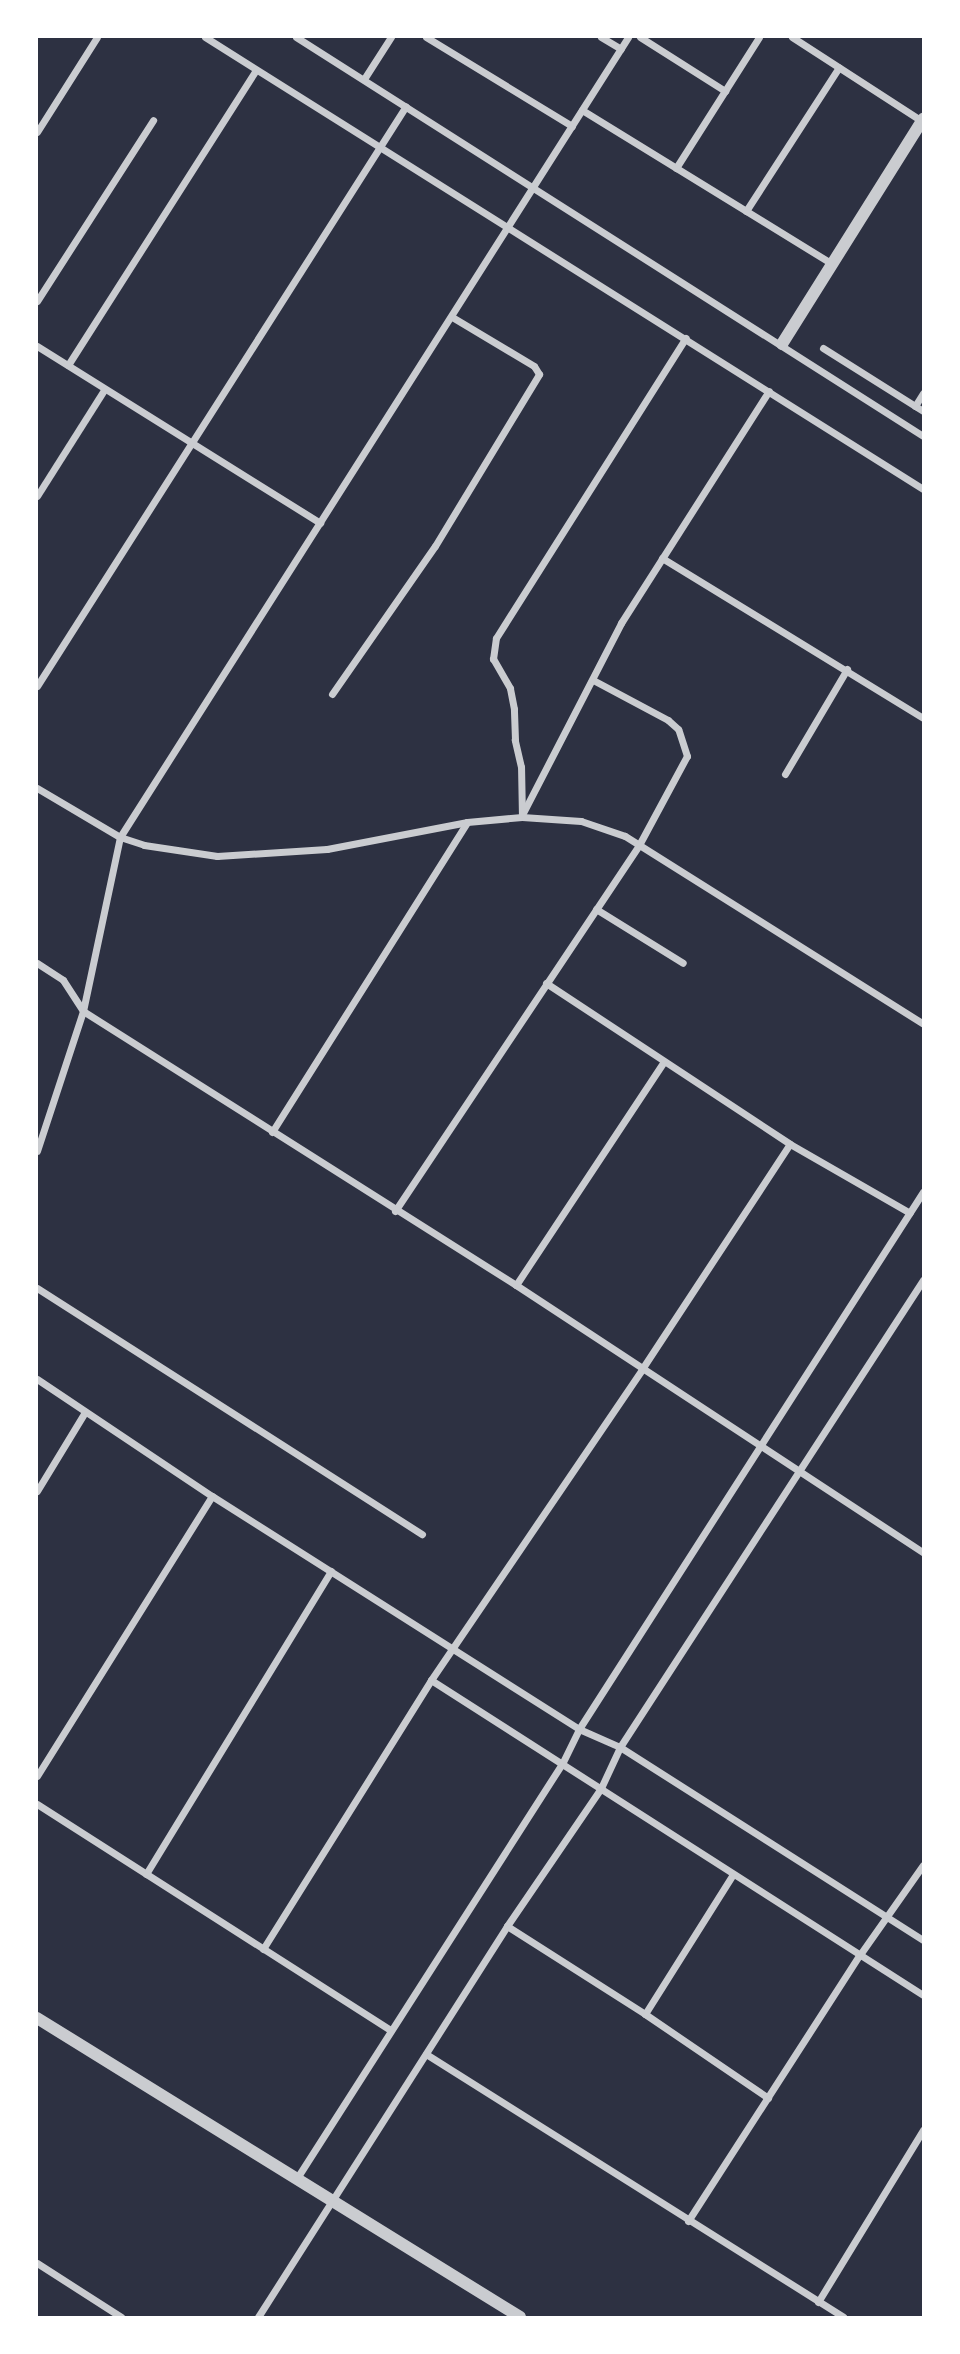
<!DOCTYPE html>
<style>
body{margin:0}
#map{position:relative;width:960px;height:2354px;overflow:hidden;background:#2d3142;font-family:"Golos Text",sans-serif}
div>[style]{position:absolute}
.minor>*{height:7px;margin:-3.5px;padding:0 3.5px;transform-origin:3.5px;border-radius:3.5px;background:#caccd0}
.tertiary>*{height:12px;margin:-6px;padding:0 6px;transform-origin:6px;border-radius:6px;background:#caccd0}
span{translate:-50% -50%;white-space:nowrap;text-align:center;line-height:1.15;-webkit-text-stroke:6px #fff;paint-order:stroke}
.frame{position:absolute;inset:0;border:38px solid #fff;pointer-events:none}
</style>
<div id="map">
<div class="minor">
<i style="left:205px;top:37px;width:848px;rotate:32.19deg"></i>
<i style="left:296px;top:37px;width:743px;rotate:32.47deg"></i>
<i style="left:426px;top:37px;width:171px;rotate:31.4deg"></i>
<i style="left:601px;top:37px;width:23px;rotate:31deg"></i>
<i style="left:640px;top:37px;width:101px;rotate:32.4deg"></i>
<i style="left:792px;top:37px;width:155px;rotate:32.9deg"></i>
<i style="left:364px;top:79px;width:50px;rotate:-57.3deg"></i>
<i style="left:582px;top:110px;width:294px;rotate:31.6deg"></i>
<i style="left:37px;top:132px;width:112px;rotate:-57.7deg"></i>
<i style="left:676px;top:168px;width:155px;rotate:-57.6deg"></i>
<i style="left:746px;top:211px;width:171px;rotate:-57.1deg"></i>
<i style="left:37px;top:301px;width:215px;rotate:-57.3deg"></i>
<i style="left:37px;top:346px;width:334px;rotate:32deg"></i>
<i style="left:823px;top:348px;width:118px;rotate:32.2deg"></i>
<i style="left:68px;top:365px;width:350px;rotate:-57.5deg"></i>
<i style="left:915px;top:406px;width:15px;rotate:-58deg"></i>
<i style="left:37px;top:496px;width:125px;rotate:-57.7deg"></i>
<i style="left:662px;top:558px;width:306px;rotate:31.5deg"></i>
<i style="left:37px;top:686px;width:687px;rotate:-57.54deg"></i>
<i style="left:332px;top:694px;width:180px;rotate:-55.2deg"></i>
<i style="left:435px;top:546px;width:201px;rotate:-58.8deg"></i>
<i style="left:539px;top:374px;width:9px;rotate:-122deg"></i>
<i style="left:534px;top:366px;width:96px;rotate:-149.1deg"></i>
<i style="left:785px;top:774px;width:122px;rotate:-59.4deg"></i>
<i style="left:37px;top:788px;width:96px;rotate:30.6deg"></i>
<i style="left:120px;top:837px;width:25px;rotate:18deg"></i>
<i style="left:144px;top:845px;width:74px;rotate:8.6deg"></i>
<i style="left:217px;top:856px;width:110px;rotate:-3.6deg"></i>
<i style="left:327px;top:849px;width:143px;rotate:-10.9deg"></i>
<i style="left:467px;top:822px;width:55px;rotate:-5.2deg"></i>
<i style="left:522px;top:817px;width:59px;rotate:3.9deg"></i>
<i style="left:581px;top:821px;width:46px;rotate:18.8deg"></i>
<i style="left:625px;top:836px;width:352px;rotate:32.2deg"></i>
<i style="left:523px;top:813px;width:214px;rotate:-62.7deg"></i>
<i style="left:621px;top:623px;width:275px;rotate:-57.5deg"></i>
<i style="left:522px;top:817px;width:50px;rotate:-91.1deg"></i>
<i style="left:521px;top:767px;width:28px;rotate:-103deg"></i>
<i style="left:515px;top:740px;width:31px;rotate:-92deg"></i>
<i style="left:514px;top:709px;width:21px;rotate:-101deg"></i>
<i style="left:510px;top:688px;width:34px;rotate:-120deg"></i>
<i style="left:493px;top:659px;width:21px;rotate:-82deg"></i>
<i style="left:496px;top:638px;width:355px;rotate:-57.7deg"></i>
<i style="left:596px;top:909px;width:102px;rotate:31.8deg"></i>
<i style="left:37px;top:963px;width:31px;rotate:33deg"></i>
<i style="left:63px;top:980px;width:37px;rotate:57deg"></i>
<i style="left:83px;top:1011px;width:512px;rotate:32.33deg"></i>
<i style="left:516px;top:1285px;width:487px;rotate:33.3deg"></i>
<i style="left:546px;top:983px;width:292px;rotate:33.4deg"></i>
<i style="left:790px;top:1144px;width:138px;rotate:29.9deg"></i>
<i style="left:272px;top:1132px;width:366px;rotate:-57.8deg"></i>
<i style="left:37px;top:1151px;width:147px;rotate:-71.8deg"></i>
<i style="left:83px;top:1011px;width:178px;rotate:-78deg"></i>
<i style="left:120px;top:837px;width:948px;rotate:-57.58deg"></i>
<i style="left:395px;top:1211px;width:440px;rotate:-56.3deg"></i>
<i style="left:639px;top:845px;width:101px;rotate:-61.7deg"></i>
<i style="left:687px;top:756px;width:28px;rotate:-108deg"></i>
<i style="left:678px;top:729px;width:13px;rotate:-138deg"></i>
<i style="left:668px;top:720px;width:85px;rotate:-151.9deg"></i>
<i style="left:516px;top:1285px;width:268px;rotate:-56.5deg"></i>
<i style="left:37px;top:1288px;width:457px;rotate:32.6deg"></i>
<i style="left:37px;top:1379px;width:211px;rotate:33.8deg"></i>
<i style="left:212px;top:1496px;width:435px;rotate:32.4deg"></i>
<i style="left:579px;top:1729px;width:45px;rotate:23.7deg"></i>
<i style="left:620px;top:1747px;width:359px;rotate:32.5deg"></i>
<i style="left:37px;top:1491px;width:92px;rotate:-58.7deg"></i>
<i style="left:431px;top:1680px;width:584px;rotate:32.63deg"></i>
<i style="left:37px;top:1776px;width:330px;rotate:-58deg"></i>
<i style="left:37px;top:1804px;width:419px;rotate:32.6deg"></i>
<i style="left:146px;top:1874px;width:355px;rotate:-58.6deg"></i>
<i style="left:507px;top:1926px;width:164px;rotate:32.5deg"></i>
<i style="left:645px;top:2014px;width:149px;rotate:34.3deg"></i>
<i style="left:263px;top:1949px;width:317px;rotate:-58deg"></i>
<i style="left:431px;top:1680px;width:376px;rotate:-55.8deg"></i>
<i style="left:642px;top:1369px;width:269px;rotate:-56.7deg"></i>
<i style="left:645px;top:2014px;width:165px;rotate:-57.8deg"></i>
<i style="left:426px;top:2054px;width:493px;rotate:32.2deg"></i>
<i style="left:297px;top:2178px;width:492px;rotate:-57.4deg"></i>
<i style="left:562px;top:1764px;width:39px;rotate:-64deg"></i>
<i style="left:579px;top:1729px;width:638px;rotate:-57.36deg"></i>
<i style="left:688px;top:2221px;width:315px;rotate:-57.2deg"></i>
<i style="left:859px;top:1956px;width:111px;rotate:-54.9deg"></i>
<i style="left:37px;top:2263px;width:100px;rotate:32.7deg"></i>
<i style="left:818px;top:2302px;width:202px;rotate:-58.6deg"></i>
<i style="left:258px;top:2317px;width:464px;rotate:-57.5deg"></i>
<i style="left:507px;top:1926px;width:167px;rotate:-55.7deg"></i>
<i style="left:601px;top:1788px;width:45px;rotate:-65.1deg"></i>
<i style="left:620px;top:1747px;width:557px;rotate:-57.02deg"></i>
</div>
<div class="tertiary">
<i style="left:782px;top:344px;width:266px;rotate:-57.9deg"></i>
<i style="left:37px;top:2018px;width:568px;rotate:31.76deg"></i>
</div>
<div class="frame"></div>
</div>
